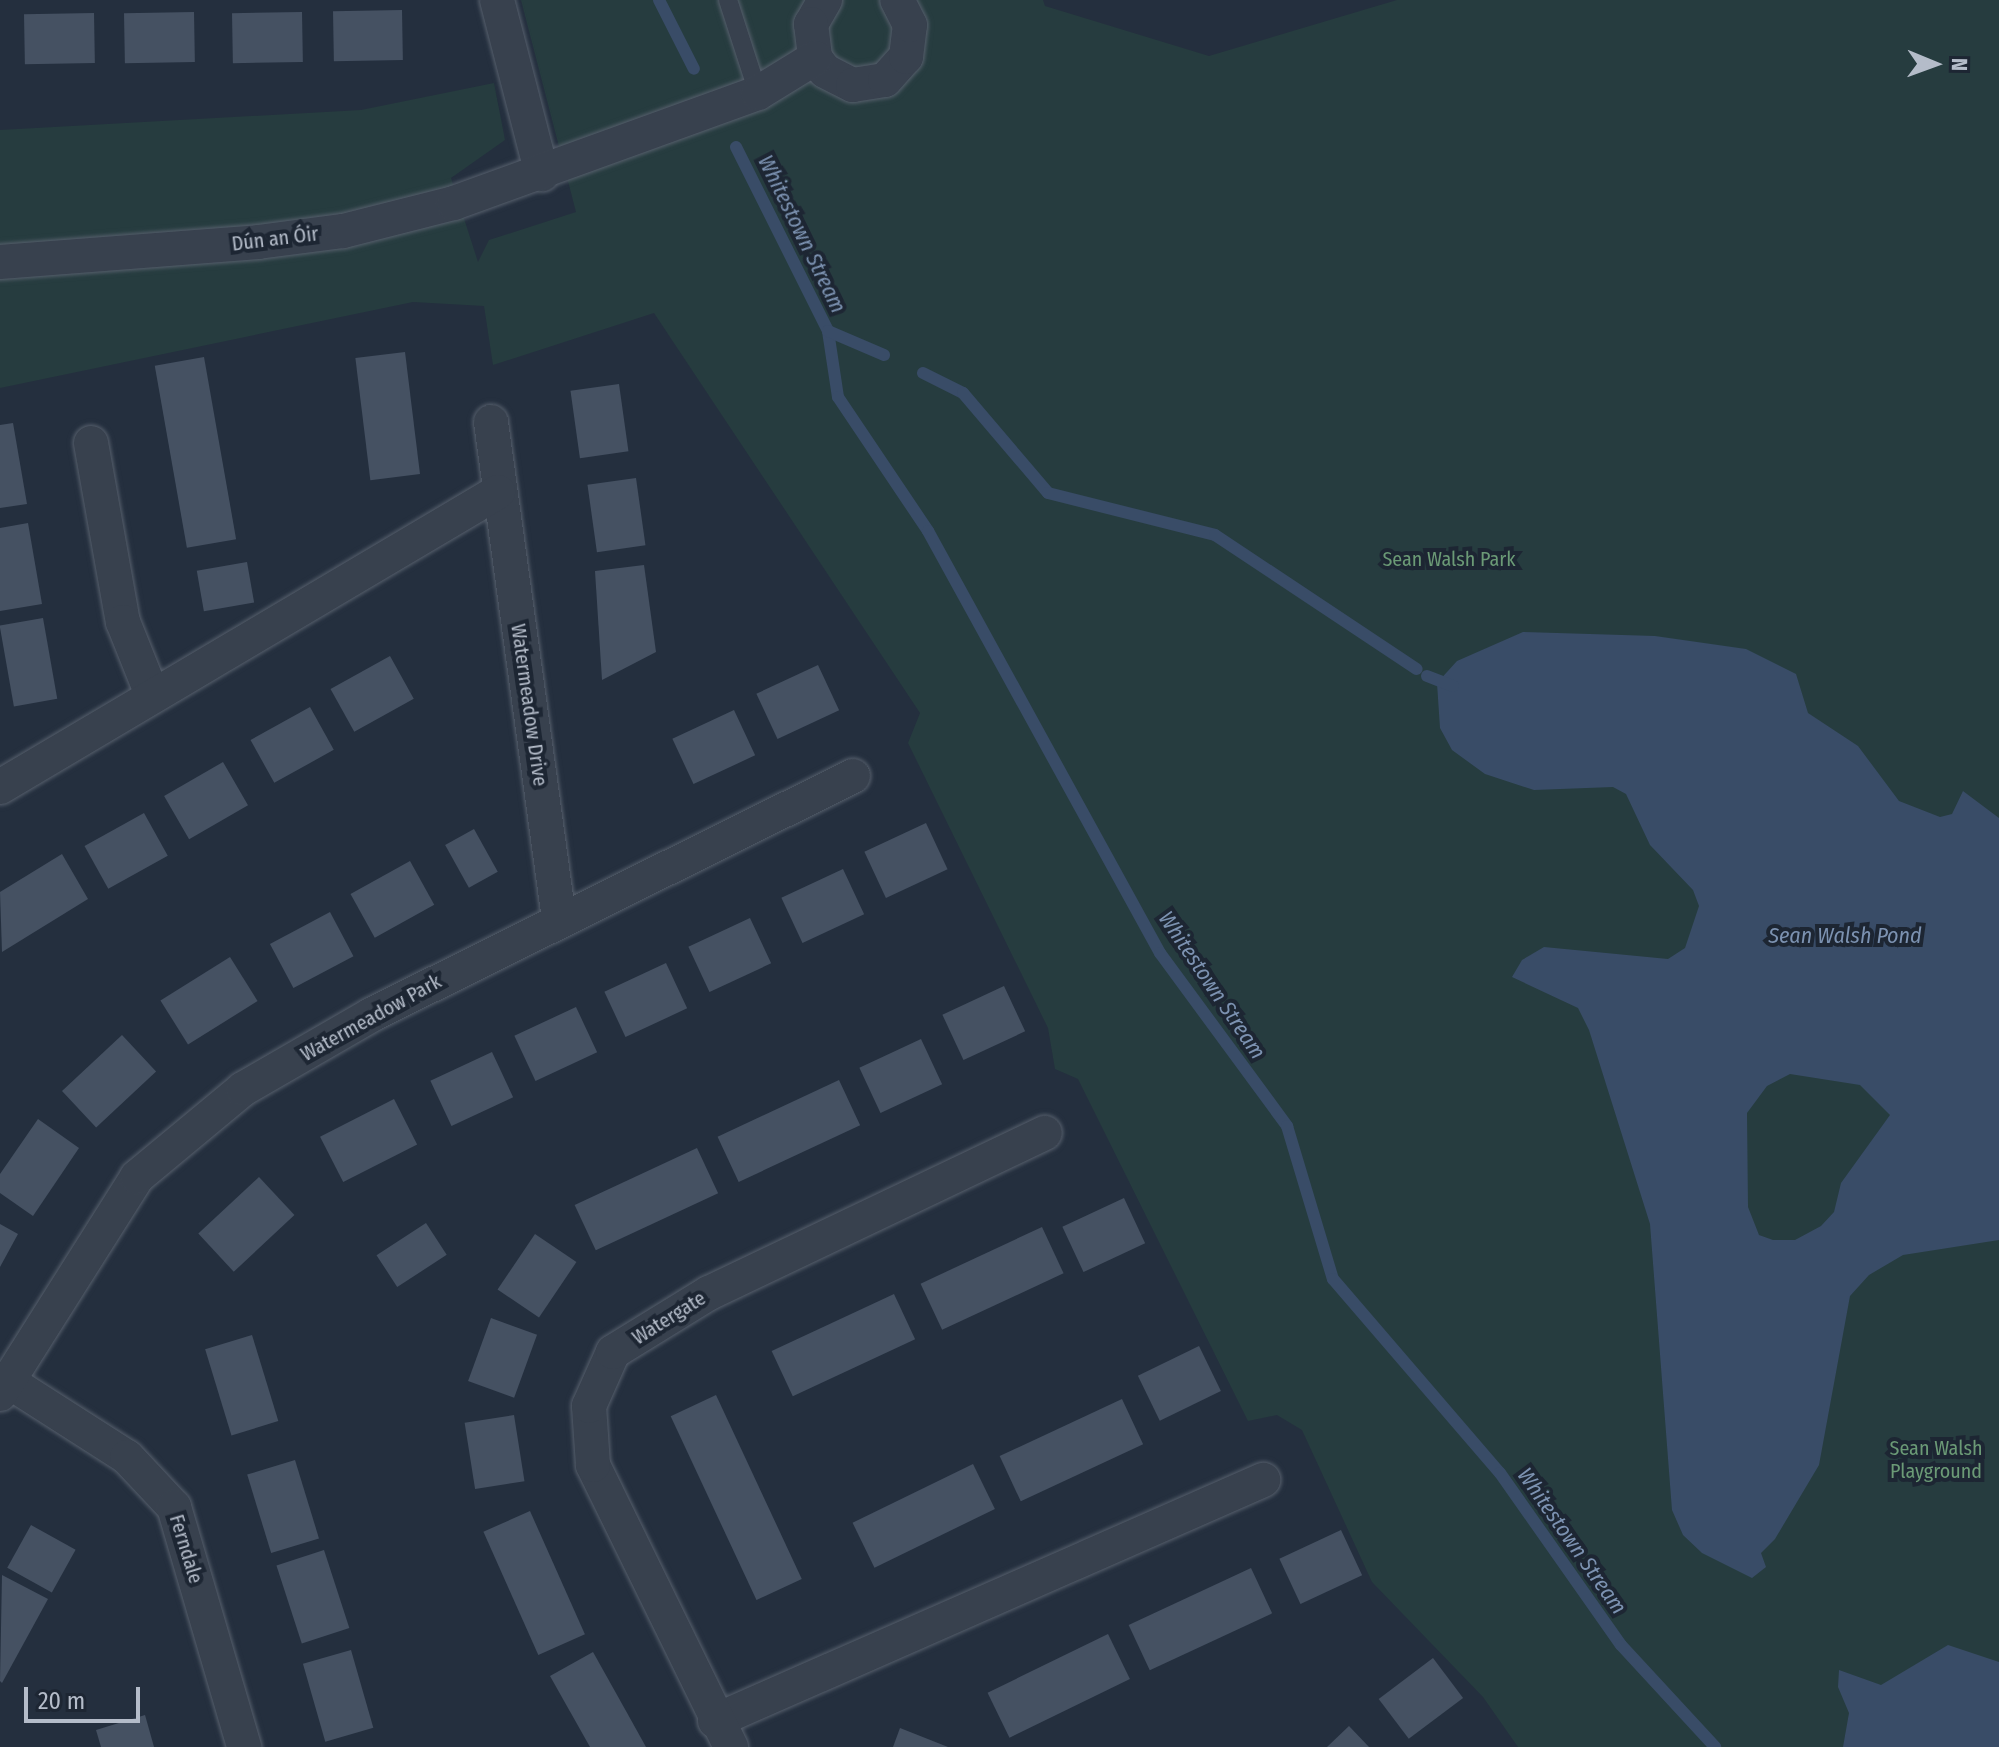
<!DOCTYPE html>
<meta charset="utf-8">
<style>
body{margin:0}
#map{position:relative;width:1999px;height:1747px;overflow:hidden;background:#242f3e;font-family:"Fira Sans Condensed",sans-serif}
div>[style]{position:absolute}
.green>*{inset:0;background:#263c3f}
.water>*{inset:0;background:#394c67}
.stream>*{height:12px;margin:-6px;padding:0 6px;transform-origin:6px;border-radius:6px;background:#394c67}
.building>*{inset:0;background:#455162;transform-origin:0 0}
.roads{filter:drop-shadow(0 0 2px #565f6c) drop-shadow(0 0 2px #565f6c)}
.lane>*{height:18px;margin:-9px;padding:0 9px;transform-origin:9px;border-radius:9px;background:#38414e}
.street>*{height:34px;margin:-17px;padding:0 17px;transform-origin:17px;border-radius:17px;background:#38414e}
span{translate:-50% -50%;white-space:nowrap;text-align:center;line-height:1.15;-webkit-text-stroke:8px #1d2633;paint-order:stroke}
.street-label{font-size:20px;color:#b4bcc9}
.park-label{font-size:20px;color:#6b9a76}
.water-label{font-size:22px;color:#7c92b1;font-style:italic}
.north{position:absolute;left:1895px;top:24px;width:80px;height:80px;-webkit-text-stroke:6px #1d2633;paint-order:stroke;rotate:91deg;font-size:22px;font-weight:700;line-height:32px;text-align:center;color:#b4bcc9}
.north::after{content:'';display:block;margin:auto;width:28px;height:36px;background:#b4bcc9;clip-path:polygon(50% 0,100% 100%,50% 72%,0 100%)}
.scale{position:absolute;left:24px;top:1687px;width:116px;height:36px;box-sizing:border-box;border:4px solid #b4bcc9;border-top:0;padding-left:10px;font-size:24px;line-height:28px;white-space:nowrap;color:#b4bcc9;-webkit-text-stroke:6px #1d2633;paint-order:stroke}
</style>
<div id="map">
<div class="green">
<i style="clip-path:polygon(521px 0,1043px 0,1045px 6px,1209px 56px,1397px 0,1999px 0,1999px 1747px,1518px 1747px,1483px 1697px,1372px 1582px,1302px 1430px,1277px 1415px,1248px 1421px,1078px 1079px,1055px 1069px,1048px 1028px,908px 743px,920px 713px,654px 313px,493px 365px,484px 306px,413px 302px,0 388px,0 130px,361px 110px,494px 83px,505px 140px,451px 178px,478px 262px,489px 240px,576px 212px)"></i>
</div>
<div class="water">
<i style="clip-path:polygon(evenodd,1523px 632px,1655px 636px,1746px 649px,1796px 674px,1808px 713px,1858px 746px,1899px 801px,1940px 817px,1952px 814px,1963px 791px,1999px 818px,1999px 1240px,1903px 1255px,1869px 1275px,1850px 1296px,1819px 1465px,1775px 1539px,1761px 1553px,1766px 1567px,1752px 1578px,1702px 1553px,1683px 1535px,1672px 1510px,1650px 1224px,1589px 1030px,1578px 1008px,1512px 977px,1522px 960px,1544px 947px,1668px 959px,1685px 948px,1699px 906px,1693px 890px,1650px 845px,1626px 794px,1613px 787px,1534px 790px,1485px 774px,1452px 750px,1440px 728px,1437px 683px,1457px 661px,1523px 632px,1790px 1074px,1860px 1085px,1890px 1115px,1841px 1183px,1834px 1212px,1821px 1226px,1795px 1240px,1773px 1240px,1759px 1235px,1748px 1207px,1747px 1113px,1767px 1086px,1790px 1074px)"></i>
<i style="clip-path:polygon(1948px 1645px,1999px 1662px,1999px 1747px,1843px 1747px,1849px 1713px,1838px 1687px,1839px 1670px,1881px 1685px)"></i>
</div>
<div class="stream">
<i style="left:659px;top:0;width:77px;rotate:63.1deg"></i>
<i style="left:736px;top:147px;width:206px;rotate:63.4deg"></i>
<i style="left:828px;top:331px;width:67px;rotate:81.4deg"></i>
<i style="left:838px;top:397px;width:161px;rotate:56.1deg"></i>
<i style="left:928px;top:531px;width:482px;rotate:61.2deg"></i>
<i style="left:1160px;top:953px;width:215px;rotate:53.7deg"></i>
<i style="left:1287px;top:1126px;width:160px;rotate:73.3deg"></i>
<i style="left:1333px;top:1279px;width:256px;rotate:49.3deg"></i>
<i style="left:1500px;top:1473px;width:210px;rotate:54.9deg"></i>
<i style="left:1621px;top:1645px;width:139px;rotate:47.3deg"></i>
<i style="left:828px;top:331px;width:61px;rotate:23.2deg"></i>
<i style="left:923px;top:373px;width:45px;rotate:26.6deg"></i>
<i style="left:963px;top:393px;width:131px;rotate:49.6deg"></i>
<i style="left:1048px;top:493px;width:172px;rotate:14.1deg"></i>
<i style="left:1215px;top:535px;width:242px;rotate:33.6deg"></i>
<i style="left:1427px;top:676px;width:28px;rotate:21deg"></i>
</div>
<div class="building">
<i style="left:402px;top:10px;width:50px;height:69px;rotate:89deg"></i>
<i style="left:194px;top:12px;width:50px;height:70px;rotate:89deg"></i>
<i style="left:302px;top:12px;width:50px;height:70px;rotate:89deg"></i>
<i style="left:94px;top:13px;width:50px;height:70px;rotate:89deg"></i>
<i style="left:405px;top:352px;width:123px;height:50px;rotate:83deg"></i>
<i style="left:204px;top:357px;width:185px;height:50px;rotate:80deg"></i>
<i style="left:619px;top:384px;width:68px;height:49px;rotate:82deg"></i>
<i style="clip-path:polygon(13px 423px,27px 504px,0 508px,0 425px)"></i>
<i style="left:636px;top:478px;width:68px;height:49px;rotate:82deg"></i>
<i style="clip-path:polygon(28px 523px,42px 604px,0 611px,0 528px)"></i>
<i style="left:247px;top:562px;width:41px;height:51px;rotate:80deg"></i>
<i style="clip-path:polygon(644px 565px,656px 652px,602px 680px,595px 571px)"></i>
<i style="left:43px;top:618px;width:82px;height:44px;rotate:80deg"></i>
<i style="left:390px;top:656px;width:49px;height:68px;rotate:61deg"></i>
<i style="left:818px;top:665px;width:50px;height:68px;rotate:65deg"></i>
<i style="left:310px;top:707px;width:49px;height:68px;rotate:61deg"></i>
<i style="left:734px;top:710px;width:50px;height:68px;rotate:65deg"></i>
<i style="left:223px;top:762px;width:50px;height:68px;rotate:60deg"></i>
<i style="left:144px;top:813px;width:49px;height:68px;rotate:61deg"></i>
<i style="left:926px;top:823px;width:51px;height:68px;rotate:65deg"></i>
<i style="left:474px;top:829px;width:49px;height:33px;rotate:61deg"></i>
<i style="clip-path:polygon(62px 854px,88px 899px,2px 952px,0 892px)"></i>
<i style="left:410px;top:861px;width:50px;height:68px;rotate:61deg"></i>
<i style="left:843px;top:869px;width:50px;height:68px;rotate:65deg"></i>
<i style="left:330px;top:912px;width:50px;height:68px;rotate:62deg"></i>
<i style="left:750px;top:918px;width:50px;height:68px;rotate:65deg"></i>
<i style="left:230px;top:957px;width:52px;height:82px;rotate:58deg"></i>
<i style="left:666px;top:963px;width:50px;height:68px;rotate:65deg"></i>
<i style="left:1004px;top:986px;width:50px;height:68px;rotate:65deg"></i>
<i style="left:576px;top:1007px;width:50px;height:68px;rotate:65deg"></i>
<i style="left:122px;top:1035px;width:50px;height:82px;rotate:47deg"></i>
<i style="left:921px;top:1039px;width:50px;height:68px;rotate:65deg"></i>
<i style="left:492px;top:1052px;width:50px;height:68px;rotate:65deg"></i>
<i style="left:839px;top:1080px;width:50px;height:134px;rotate:65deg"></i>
<i style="left:394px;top:1099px;width:51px;height:83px;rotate:63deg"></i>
<i style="clip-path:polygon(38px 1119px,79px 1148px,33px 1216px,0 1193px,0 1174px)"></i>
<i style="left:697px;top:1148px;width:50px;height:135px;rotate:65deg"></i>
<i style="left:259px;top:1177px;width:52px;height:83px;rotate:47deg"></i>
<i style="left:1124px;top:1198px;width:50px;height:68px;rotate:65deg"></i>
<i style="left:426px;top:1223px;width:38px;height:59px;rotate:57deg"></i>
<i style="clip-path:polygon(0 1224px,18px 1234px,0 1267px)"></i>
<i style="left:1042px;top:1227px;width:51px;height:134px;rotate:65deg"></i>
<i style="left:535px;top:1234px;width:50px;height:67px;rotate:34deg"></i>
<i style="left:894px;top:1294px;width:50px;height:135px;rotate:65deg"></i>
<i style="left:491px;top:1318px;width:49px;height:67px;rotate:20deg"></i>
<i style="left:252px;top:1335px;width:90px;height:49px;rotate:73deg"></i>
<i style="left:1199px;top:1346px;width:50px;height:68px;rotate:64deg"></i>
<i style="left:716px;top:1395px;width:203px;height:50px;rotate:65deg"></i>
<i style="left:1122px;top:1399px;width:50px;height:135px;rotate:65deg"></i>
<i style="left:514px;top:1415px;width:67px;height:50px;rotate:81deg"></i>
<i style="left:295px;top:1460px;width:82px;height:50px;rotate:73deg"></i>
<i style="left:973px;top:1464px;width:50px;height:134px;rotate:64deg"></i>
<i style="left:530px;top:1511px;width:135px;height:51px;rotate:66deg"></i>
<i style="left:31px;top:1525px;width:51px;height:49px;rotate:29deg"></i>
<i style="left:1341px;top:1530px;width:50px;height:68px;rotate:65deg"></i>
<i style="left:324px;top:1550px;width:82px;height:50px;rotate:72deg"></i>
<i style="left:1251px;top:1568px;width:50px;height:135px;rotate:65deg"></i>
<i style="clip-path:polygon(2px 1575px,48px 1599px,2px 1683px,0 1681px)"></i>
<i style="left:1108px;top:1634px;width:50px;height:134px;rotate:64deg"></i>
<i style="left:351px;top:1650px;width:81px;height:50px;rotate:74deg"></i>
<i style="clip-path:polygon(593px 1652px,626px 1711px,646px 1747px,590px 1747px,550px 1676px)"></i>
<i style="left:1433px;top:1658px;width:50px;height:68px;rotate:53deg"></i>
<i style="clip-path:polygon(145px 1715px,154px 1747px,101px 1747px,96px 1730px)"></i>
<i style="clip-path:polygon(1349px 1726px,1369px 1747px,1327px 1747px)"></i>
<i style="clip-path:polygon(900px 1728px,948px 1747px,893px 1747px)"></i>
</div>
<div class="roads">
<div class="lane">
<i style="left:728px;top:0;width:98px;rotate:72.1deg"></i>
</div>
<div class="street">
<i style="left:497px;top:0;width:180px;rotate:75.5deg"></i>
<i style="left:825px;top:0;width:28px;rotate:120deg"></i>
<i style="left:811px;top:24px;width:34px;rotate:83deg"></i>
<i style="left:815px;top:58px;width:16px;rotate:52deg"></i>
<i style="left:825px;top:71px;width:31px;rotate:27deg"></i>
<i style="left:853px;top:85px;width:32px;rotate:-9deg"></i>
<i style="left:885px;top:80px;width:31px;rotate:-48deg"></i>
<i style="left:906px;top:57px;width:32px;rotate:-83deg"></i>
<i style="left:910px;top:25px;width:28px;rotate:-117deg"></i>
<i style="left:0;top:262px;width:259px;rotate:-4.4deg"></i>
<i style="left:258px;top:242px;width:86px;rotate:-7.4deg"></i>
<i style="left:343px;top:231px;width:114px;rotate:-14.2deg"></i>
<i style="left:454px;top:203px;width:323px;rotate:-19.9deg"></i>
<i style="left:758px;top:93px;width:67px;rotate:-31.6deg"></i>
<i style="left:491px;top:422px;width:502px;rotate:82.21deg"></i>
<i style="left:91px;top:443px;width:182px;rotate:79.9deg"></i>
<i style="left:123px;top:622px;width:75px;rotate:68.2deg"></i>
<i style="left:0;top:787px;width:579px;rotate:-30.64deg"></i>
<i style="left:8px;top:1381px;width:141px;rotate:32.6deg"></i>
<i style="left:127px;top:1457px;width:69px;rotate:46.8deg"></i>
<i style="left:174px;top:1507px;width:250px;rotate:73.7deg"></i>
<i style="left:0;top:1394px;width:257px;rotate:-57.7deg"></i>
<i style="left:137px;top:1177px;width:138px;rotate:-39.7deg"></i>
<i style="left:243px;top:1089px;width:148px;rotate:-30deg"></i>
<i style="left:371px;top:1015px;width:538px;rotate:-26.37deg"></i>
<i style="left:715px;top:1721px;width:599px;rotate:-23.74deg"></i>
<i style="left:731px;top:1747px;width:314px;rotate:-116.1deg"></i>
<i style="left:593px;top:1465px;width:59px;rotate:-93.9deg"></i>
<i style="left:589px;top:1406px;width:59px;rotate:-66deg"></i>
<i style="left:613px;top:1352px;width:113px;rotate:-31.6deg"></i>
<i style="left:709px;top:1293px;width:372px;rotate:-25.5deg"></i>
</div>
</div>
<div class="street-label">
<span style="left:275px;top:239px;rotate:-7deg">Dún an Óir</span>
<span style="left:529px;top:705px;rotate:82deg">Watermeadow Drive</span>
<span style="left:371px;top:1018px;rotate:-29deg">Watermeadow Park</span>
<span style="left:669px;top:1318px;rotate:-32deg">Watergate</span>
<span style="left:186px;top:1549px;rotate:73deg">Ferndale</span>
</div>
<div class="park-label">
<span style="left:1449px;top:559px">Sean Walsh Park</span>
<span style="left:1936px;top:1460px">Sean Walsh<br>Playground</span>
</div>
<div class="water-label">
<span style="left:802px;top:234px;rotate:64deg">Whitestown Stream</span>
<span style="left:1845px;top:936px">Sean Walsh Pond</span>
<span style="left:1212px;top:985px;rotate:56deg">Whitestown Stream</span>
<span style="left:1572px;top:1541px;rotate:55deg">Whitestown Stream</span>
</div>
<div class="north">N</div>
<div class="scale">20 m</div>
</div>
